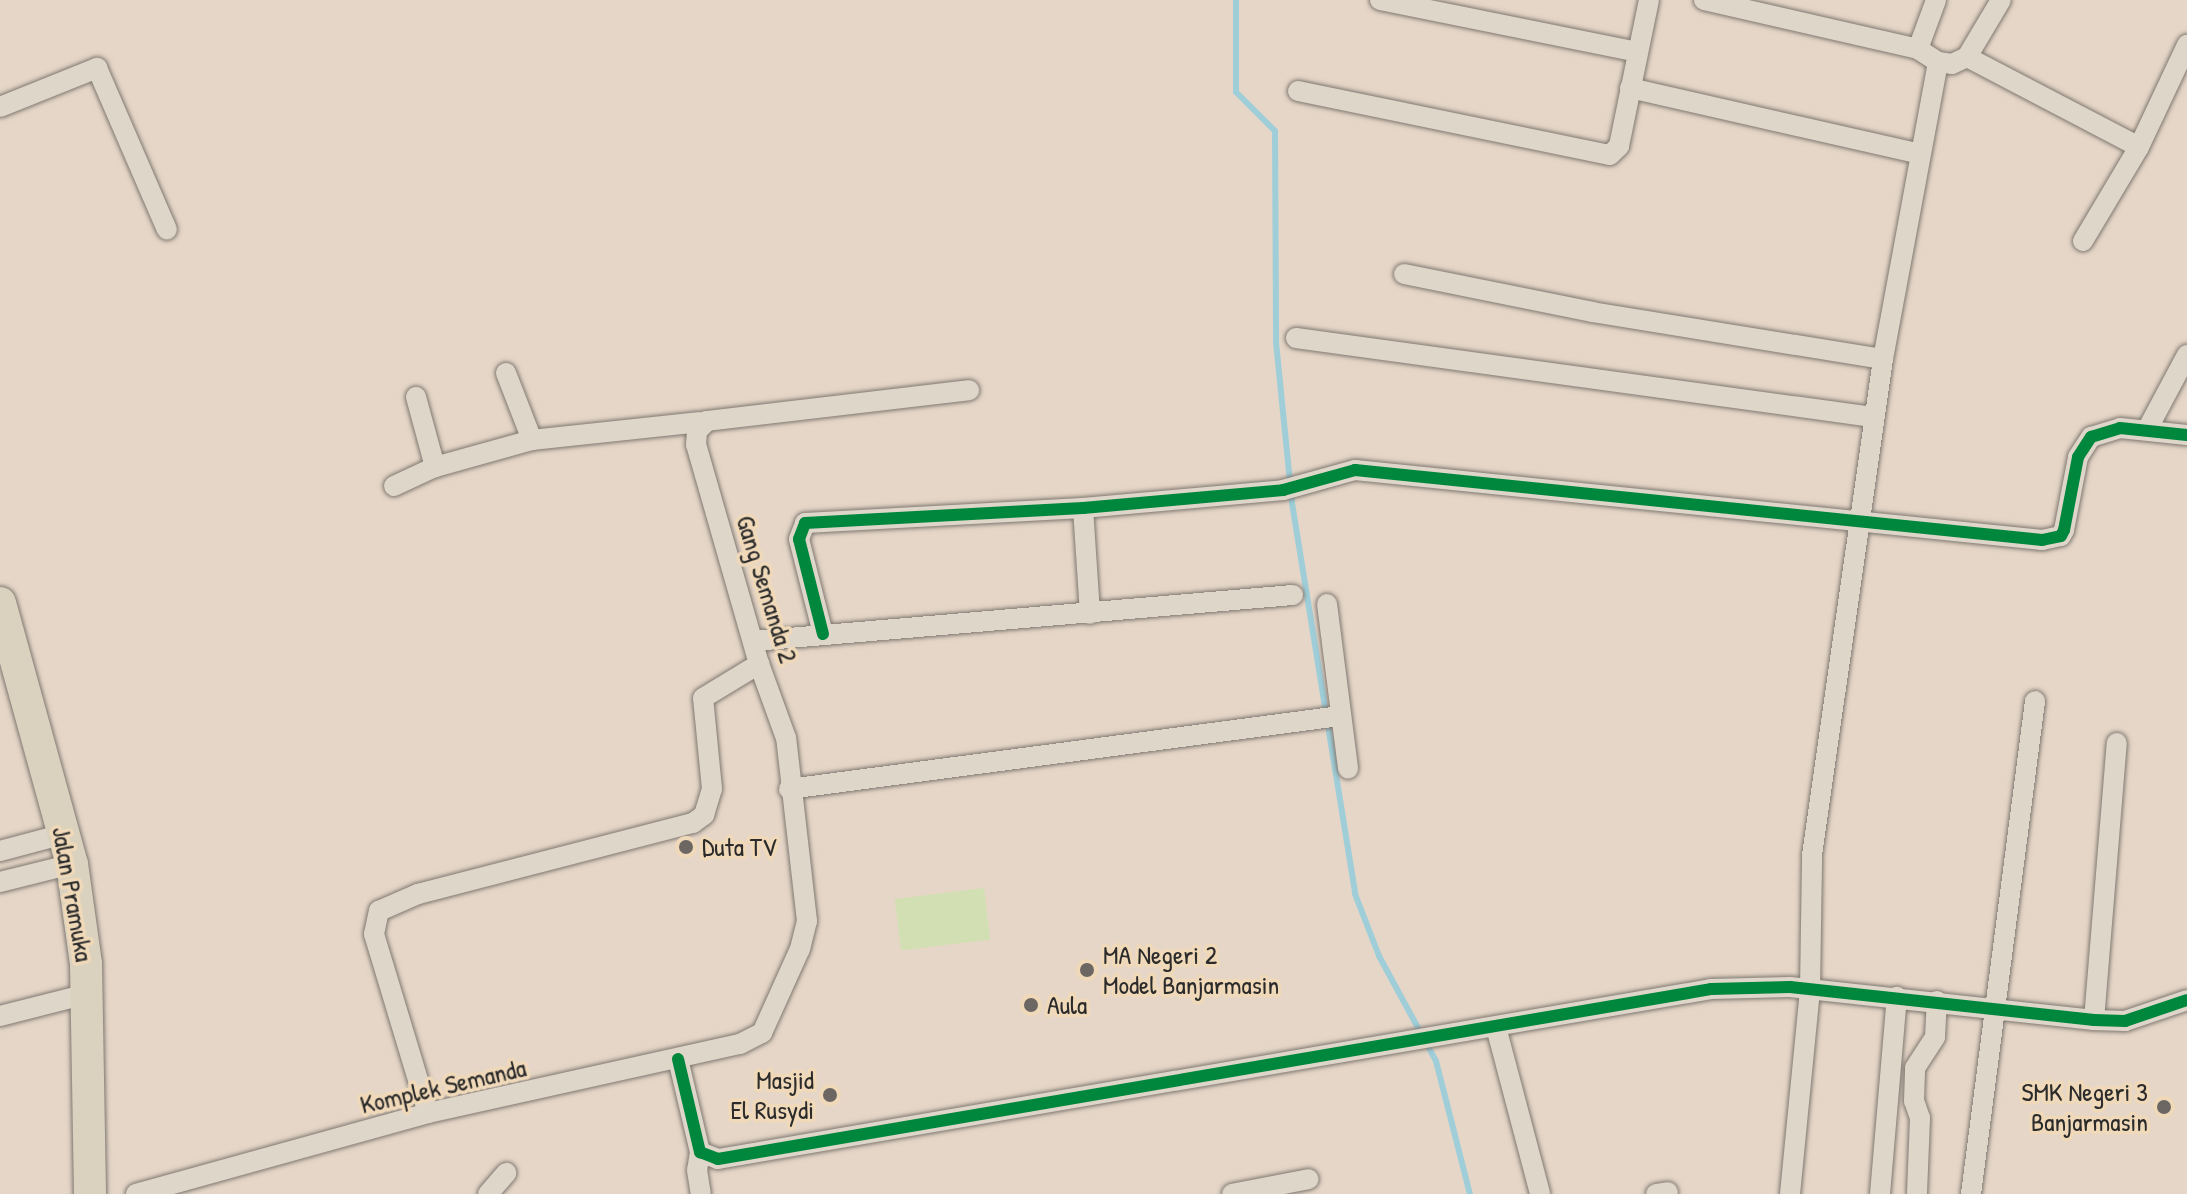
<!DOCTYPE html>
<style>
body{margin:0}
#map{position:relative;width:2187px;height:1194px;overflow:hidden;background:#e6d6c7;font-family:"Patrick Hand",sans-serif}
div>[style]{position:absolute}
.green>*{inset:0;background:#d2dfb2;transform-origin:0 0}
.stream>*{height:6px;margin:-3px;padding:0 3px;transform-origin:3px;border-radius:3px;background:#9fced9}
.roads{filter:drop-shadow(0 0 2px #7f7871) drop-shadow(0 0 2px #7f7871)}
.minor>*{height:20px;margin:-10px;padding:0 10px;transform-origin:10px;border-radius:10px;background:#dfd6ca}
.primary>*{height:32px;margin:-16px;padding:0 16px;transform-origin:16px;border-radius:16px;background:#dad2be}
.cycleway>*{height:12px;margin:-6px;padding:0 6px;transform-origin:6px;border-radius:6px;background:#00873e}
.dots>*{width:22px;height:22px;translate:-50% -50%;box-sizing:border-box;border:4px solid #f0d9b9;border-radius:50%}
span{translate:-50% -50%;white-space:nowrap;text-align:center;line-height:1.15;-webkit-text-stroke:7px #f0d9b9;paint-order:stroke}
.street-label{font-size:26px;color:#2b2b2b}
.poi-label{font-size:26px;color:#2b2b2b}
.left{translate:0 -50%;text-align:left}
.right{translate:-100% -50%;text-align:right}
</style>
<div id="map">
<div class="green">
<i style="left:984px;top:888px;width:52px;height:90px;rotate:83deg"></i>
</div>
<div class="stream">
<i style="left:1236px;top:0;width:92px;rotate:90deg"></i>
<i style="left:1236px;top:92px;width:55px;rotate:45deg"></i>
<i style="left:1275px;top:131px;width:211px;rotate:89.7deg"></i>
<i style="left:1276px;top:342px;width:162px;rotate:84.3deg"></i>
<i style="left:1292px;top:503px;width:396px;rotate:80.8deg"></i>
<i style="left:1355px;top:894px;width:66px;rotate:68.8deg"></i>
<i style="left:1379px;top:956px;width:119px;rotate:61.5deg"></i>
<i style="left:1436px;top:1061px;width:137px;rotate:75.7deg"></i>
</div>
<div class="roads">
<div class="minor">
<i style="left:1380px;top:0;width:263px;rotate:11.4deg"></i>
<i style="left:1704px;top:0;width:220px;rotate:12.9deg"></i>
<i style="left:1918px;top:49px;width:24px;rotate:33deg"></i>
<i style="left:1918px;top:49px;width:52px;rotate:-69.8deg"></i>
<i style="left:1967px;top:57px;width:194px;rotate:27.6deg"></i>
<i style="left:1630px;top:88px;width:297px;rotate:12.8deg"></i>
<i style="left:1298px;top:91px;width:318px;rotate:11.6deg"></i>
<i style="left:1610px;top:155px;width:13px;rotate:-45deg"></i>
<i style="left:1619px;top:146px;width:149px;rotate:-78.4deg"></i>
<i style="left:0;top:107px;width:105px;rotate:-21.9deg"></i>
<i style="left:97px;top:68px;width:176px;rotate:66.6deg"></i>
<i style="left:2083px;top:241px;width:109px;rotate:-59.2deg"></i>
<i style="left:2139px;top:147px;width:113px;rotate:-64.8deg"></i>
<i style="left:1404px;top:274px;width:192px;rotate:11.4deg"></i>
<i style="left:1592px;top:312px;width:295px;rotate:9.2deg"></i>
<i style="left:1296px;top:338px;width:582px;rotate:7.8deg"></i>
<i style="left:506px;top:373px;width:72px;rotate:68.8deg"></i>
<i style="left:416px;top:397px;width:73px;rotate:74.8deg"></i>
<i style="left:2148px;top:428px;width:83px;rotate:-61.9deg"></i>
<i style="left:394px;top:486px;width:45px;rotate:-24.9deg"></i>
<i style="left:435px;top:467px;width:101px;rotate:-15.6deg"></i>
<i style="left:532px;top:440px;width:169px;rotate:-6.1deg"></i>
<i style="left:1083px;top:508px;width:106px;rotate:86.2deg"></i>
<i style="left:1327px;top:604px;width:166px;rotate:82.7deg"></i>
<i style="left:823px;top:634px;width:98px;rotate:-104.2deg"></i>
<i style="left:799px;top:539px;width:17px;rotate:-69deg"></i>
<i style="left:805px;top:523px;width:278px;rotate:-3.1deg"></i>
<i style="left:1083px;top:508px;width:201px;rotate:-5.1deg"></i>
<i style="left:1283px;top:490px;width:75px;rotate:-15.5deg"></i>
<i style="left:1355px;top:470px;width:691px;rotate:5.82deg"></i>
<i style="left:2042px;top:540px;width:19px;rotate:-12deg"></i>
<i style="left:2061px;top:536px;width:7px;rotate:-63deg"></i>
<i style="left:2064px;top:530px;width:74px;rotate:-79.1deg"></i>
<i style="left:2078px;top:457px;width:24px;rotate:-57deg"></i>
<i style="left:2091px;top:437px;width:30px;rotate:-17deg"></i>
<i style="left:2120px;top:428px;width:67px;rotate:6deg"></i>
<i style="left:754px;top:641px;width:541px;rotate:-4.88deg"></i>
<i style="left:789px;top:789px;width:556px;rotate:-7.55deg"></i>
<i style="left:0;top:851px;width:66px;rotate:-14.9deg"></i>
<i style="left:0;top:882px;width:74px;rotate:-14deg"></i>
<i style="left:0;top:1016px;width:90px;rotate:-14.2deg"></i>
<i style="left:2094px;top:1020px;width:278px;rotate:-85.3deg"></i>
<i style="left:1496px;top:1027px;width:173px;rotate:75.2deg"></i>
<i style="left:678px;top:1059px;width:96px;rotate:76.7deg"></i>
<i style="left:700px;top:1152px;width:19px;rotate:21deg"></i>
<i style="left:718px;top:1159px;width:1007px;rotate:-9.71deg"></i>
<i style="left:1711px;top:989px;width:79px;rotate:-1.5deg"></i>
<i style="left:1790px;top:987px;width:306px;rotate:6.2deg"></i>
<i style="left:2094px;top:1020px;width:31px;rotate:2deg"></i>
<i style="left:2125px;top:1021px;width:65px;rotate:-18.7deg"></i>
<i style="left:428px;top:1113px;width:187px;rotate:-106.8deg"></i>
<i style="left:374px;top:934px;width:24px;rotate:-78deg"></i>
<i style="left:379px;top:911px;width:43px;rotate:-23.6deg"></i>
<i style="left:418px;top:894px;width:284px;rotate:-14.5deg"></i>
<i style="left:693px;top:823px;width:14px;rotate:-36deg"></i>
<i style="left:704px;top:815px;width:27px;rotate:-73deg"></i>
<i style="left:712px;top:789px;width:91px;rotate:-95.6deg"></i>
<i style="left:703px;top:698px;width:66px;rotate:-31.3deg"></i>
<i style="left:700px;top:1152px;width:18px;rotate:99deg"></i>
<i style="left:697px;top:1170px;width:24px;rotate:81deg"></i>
<i style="left:1917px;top:1193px;width:75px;rotate:-87.7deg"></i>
<i style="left:1920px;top:1118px;width:18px;rotate:-109deg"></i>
<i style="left:1914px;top:1101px;width:33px;rotate:-88deg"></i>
<i style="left:1915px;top:1068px;width:37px;rotate:-57deg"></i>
<i style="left:1935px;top:1037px;width:36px;rotate:-87deg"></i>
<i style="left:136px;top:1194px;width:303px;rotate:-15.5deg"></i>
<i style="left:428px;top:1113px;width:320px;rotate:-12.5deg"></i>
<i style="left:740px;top:1044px;width:25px;rotate:-27deg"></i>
<i style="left:762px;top:1033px;width:92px;rotate:-65.7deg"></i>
<i style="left:800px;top:949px;width:29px;rotate:-76deg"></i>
<i style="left:807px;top:921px;width:184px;rotate:-96.5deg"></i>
<i style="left:786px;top:738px;width:79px;rotate:-110deg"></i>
<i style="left:759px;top:664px;width:228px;rotate:-106deg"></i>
<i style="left:696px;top:445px;width:14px;rotate:-86deg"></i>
<i style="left:697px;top:431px;width:14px;rotate:-45deg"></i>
<i style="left:707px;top:421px;width:264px;rotate:-6.7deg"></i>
<i style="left:488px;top:1194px;width:28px;rotate:-49deg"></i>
<i style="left:1232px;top:1194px;width:78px;rotate:-11deg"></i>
<i style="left:1656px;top:1194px;width:12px;rotate:-9deg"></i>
<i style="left:1790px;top:1194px;width:206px;rotate:-84.4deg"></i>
<i style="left:1810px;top:989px;width:134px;rotate:-89.1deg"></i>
<i style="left:1812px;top:855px;width:501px;rotate:-81.85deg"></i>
<i style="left:1883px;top:359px;width:302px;rotate:-79.5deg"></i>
<i style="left:1938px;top:62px;width:14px;rotate:8deg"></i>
<i style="left:1952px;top:64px;width:17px;rotate:-25deg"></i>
<i style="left:1967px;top:57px;width:66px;rotate:-59.2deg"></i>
<i style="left:1880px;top:1194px;width:198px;rotate:-85.1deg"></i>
<i style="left:1971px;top:1194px;width:497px;rotate:-82.6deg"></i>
</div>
<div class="primary">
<i style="left:0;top:603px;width:271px;rotate:74.6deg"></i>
<i style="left:72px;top:864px;width:101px;rotate:82deg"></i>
<i style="left:86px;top:964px;width:230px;rotate:89deg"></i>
</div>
</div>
<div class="cycleway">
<i style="left:823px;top:634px;width:98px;rotate:-104.2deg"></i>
<i style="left:799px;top:539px;width:17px;rotate:-69deg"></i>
<i style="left:805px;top:523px;width:278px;rotate:-3.1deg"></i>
<i style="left:1083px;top:508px;width:201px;rotate:-5.1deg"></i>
<i style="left:1283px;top:490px;width:75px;rotate:-15.5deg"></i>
<i style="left:1355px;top:470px;width:691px;rotate:5.82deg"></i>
<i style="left:2042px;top:540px;width:19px;rotate:-12deg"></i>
<i style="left:2061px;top:536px;width:7px;rotate:-63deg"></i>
<i style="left:2064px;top:530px;width:74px;rotate:-79.1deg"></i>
<i style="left:2078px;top:457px;width:24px;rotate:-57deg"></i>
<i style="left:2091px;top:437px;width:30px;rotate:-17deg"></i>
<i style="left:2120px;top:428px;width:67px;rotate:6deg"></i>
<i style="left:678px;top:1059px;width:96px;rotate:76.7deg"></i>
<i style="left:700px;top:1152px;width:19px;rotate:21deg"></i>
<i style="left:718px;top:1159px;width:1007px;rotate:-9.71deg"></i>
<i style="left:1711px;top:989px;width:79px;rotate:-1.5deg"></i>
<i style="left:1790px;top:987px;width:306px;rotate:6.2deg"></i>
<i style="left:2094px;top:1020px;width:31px;rotate:2deg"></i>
<i style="left:2125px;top:1021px;width:65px;rotate:-18.7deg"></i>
</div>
<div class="dots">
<i style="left:686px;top:847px;background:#6c6762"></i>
<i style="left:1087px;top:970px;background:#6c6762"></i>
<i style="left:1031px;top:1005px;background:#6c6762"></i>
<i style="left:830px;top:1095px;background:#6c6762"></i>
<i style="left:2164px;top:1107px;background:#6c6762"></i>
</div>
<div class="street-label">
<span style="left:767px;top:589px;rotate:73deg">Gang Semanda 2</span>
<span style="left:73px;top:894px;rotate:80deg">Jalan Pramuka</span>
<span style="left:443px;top:1086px;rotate:-13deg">Komplek Semanda</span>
</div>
<div class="poi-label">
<span class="left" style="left:702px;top:847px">Duta TV</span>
<span class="left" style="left:1103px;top:970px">MA Negeri 2<br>Model Banjarmasin</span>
<span class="left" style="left:1047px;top:1005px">Aula</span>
<span class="right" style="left:814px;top:1095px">Masjid<br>El Rusydi</span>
<span class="right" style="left:2148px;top:1107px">SMK Negeri 3<br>Banjarmasin</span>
</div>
</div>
